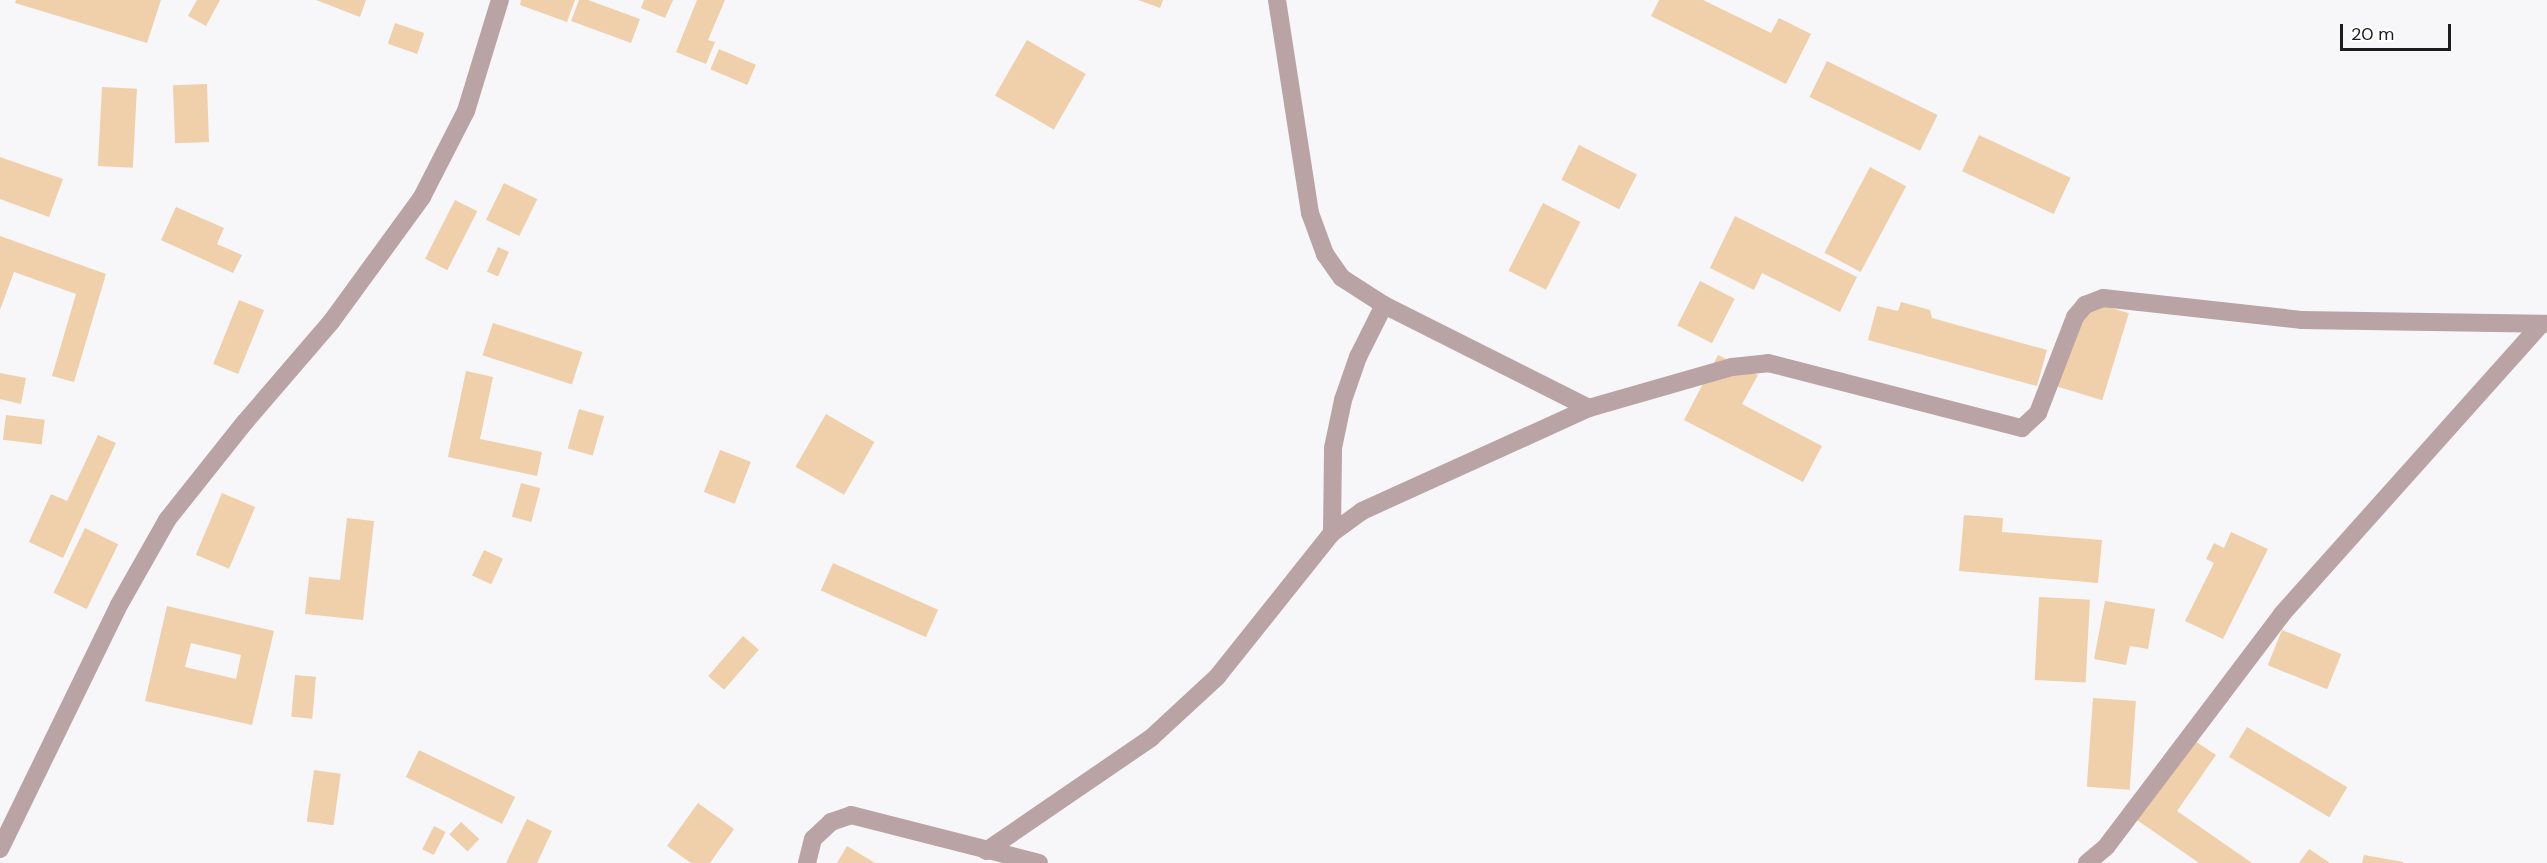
<!DOCTYPE html>
<style>
body{margin:0}
#map{position:relative;width:2547px;height:863px;overflow:hidden;background:#f7f7f9;font-family:"DM Sans",sans-serif}
div>[style]{position:absolute}
.building>*{inset:0;background:#efd0ab;transform-origin:0 0}
.street>*{height:18px;margin:-9px;padding:0 9px;transform-origin:9px;border-radius:9px;background:#baa3a4}
span{translate:-50% -50%;white-space:nowrap;text-align:center;line-height:1.15;-webkit-text-stroke:5px #fff;paint-order:stroke}
.scale{position:absolute;left:2340px;top:24px;width:111px;height:27px;box-sizing:border-box;border:3px solid #1c1c1d;border-top:0;padding-left:8px;font-size:18px;line-height:21px;white-space:nowrap;color:#1c1c1d;-webkit-text-stroke:4px #fff;paint-order:stroke}
</style>
<div id="map">
<div class="building">
<i style="clip-path:polygon(16px 0,161px 0,147px 43px,15px 3px)"></i>
<i style="clip-path:polygon(197px 0,220px 0,206px 26px,188px 16px)"></i>
<i style="clip-path:polygon(316px 0,366px 0,360px 17px)"></i>
<i style="clip-path:polygon(521px 0,575px 0,567px 22px,520px 5px)"></i>
<i style="clip-path:polygon(579px 0,588px 0,640px 19px,631px 43px,571px 21px)"></i>
<i style="clip-path:polygon(644px 0,673px 0,665px 18px,641px 8px)"></i>
<i style="clip-path:polygon(697px 0,725px 0,708px 40px,715px 42px,706px 64px,676px 52px)"></i>
<i style="clip-path:polygon(1138px 0,1163px 0,1160px 8px)"></i>
<i style="clip-path:polygon(1659px 0,1703px 0,1771px 33px,1779px 18px,1811px 34px,1786px 84px,1651px 16px)"></i>
<i style="left:395px;top:23px;width:31px;height:22px;rotate:19deg"></i>
<i style="left:1027px;top:40px;width:68px;height:64px;rotate:30deg"></i>
<i style="left:719px;top:49px;width:40px;height:22px;rotate:23deg"></i>
<i style="left:1827px;top:61px;width:123px;height:40px;rotate:26deg"></i>
<i style="left:207px;top:84px;width:58px;height:34px;rotate:88deg"></i>
<i style="left:102px;top:87px;width:35px;height:79px;rotate:3deg"></i>
<i style="left:1979px;top:135px;width:101px;height:40px;rotate:25deg"></i>
<i style="left:1579px;top:145px;width:65px;height:39px;rotate:27deg"></i>
<i style="clip-path:polygon(0 157px,63px 179px,49px 217px,0 199px)"></i>
<i style="left:1870px;top:167px;width:41px;height:97px;rotate:28deg"></i>
<i style="left:504px;top:183px;width:37px;height:41px;rotate:26deg"></i>
<i style="left:455px;top:200px;width:25px;height:66px;rotate:27deg"></i>
<i style="left:1543px;top:203px;width:42px;height:76px;rotate:27deg"></i>
<i style="clip-path:polygon(176px 207px,224px 228px,217px 244px,242px 255px,233px 273px,161px 240px)"></i>
<i style="clip-path:polygon(1735px 216px,1857px 277px,1840px 312px,1762px 273px,1754px 290px,1710px 268px)"></i>
<i style="clip-path:polygon(0 236px,106px 274px,74px 382px,52px 376px,76px 294px,14px 272px,0 310px)"></i>
<i style="left:498px;top:247px;width:12px;height:27px;rotate:24deg"></i>
<i style="left:1700px;top:281px;width:39px;height:50px;rotate:27deg"></i>
<i style="left:2082px;top:299px;width:49px;height:91px;rotate:17deg"></i>
<i style="left:239px;top:300px;width:27px;height:69px;rotate:22deg"></i>
<i style="clip-path:polygon(1901px 302px,1930px 310px,1932px 318px,2047px 350px,2037px 386px,1868px 340px,1877px 306px,1898px 311px)"></i>
<i style="left:493px;top:323px;width:94px;height:34px;rotate:18deg"></i>
<i style="clip-path:polygon(1718px 355px,1758px 375px,1742px 404px,1822px 446px,1803px 482px,1684px 420px)"></i>
<i style="clip-path:polygon(466px 371px,493px 377px,480px 439px,542px 452px,537px 476px,448px 457px)"></i>
<i style="clip-path:polygon(0 373px,26px 378px,21px 404px,0 399px)"></i>
<i style="left:579px;top:409px;width:26px;height:41px;rotate:16deg"></i>
<i style="left:826px;top:414px;width:56px;height:61px;rotate:30deg"></i>
<i style="left:6px;top:415px;width:39px;height:25px;rotate:7deg"></i>
<i style="clip-path:polygon(98px 435px,116px 443px,63px 558px,29px 542px,51px 494px,67px 501px)"></i>
<i style="left:720px;top:450px;width:33px;height:45px;rotate:21deg"></i>
<i style="left:521px;top:483px;width:20px;height:35px;rotate:15deg"></i>
<i style="left:222px;top:493px;width:36px;height:67px;rotate:23deg"></i>
<i style="clip-path:polygon(1964px 515px,2003px 518px,2002px 532px,2102px 540px,2098px 583px,1959px 571px)"></i>
<i style="clip-path:polygon(347px 518px,374px 521px,363px 620px,305px 614px,309px 577px,340px 580px)"></i>
<i style="left:85px;top:528px;width:37px;height:72px;rotate:26deg"></i>
<i style="clip-path:polygon(2231px 532px,2268px 549px,2223px 639px,2185px 621px,2214px 563px,2206px 559px,2214px 543px,2224px 548px)"></i>
<i style="left:484px;top:550px;width:21px;height:28px;rotate:25deg"></i>
<i style="left:833px;top:563px;width:115px;height:30px;rotate:24deg"></i>
<i style="left:2039px;top:597px;width:51px;height:83px;rotate:3deg"></i>
<i style="clip-path:polygon(2105px 601px,2155px 609px,2148px 649px,2130px 646px,2126px 665px,2094px 659px)"></i>
<i style="clip-path:polygon(evenodd,167px 606px,274px 631px,252px 725px,145px 701px,167px 606px,191px 643px,241px 655px,236px 679px,185px 667px,191px 643px)"></i>
<i style="left:2282px;top:630px;width:64px;height:38px;rotate:22deg"></i>
<i style="left:743px;top:636px;width:21px;height:53px;rotate:41deg"></i>
<i style="left:295px;top:675px;width:21px;height:42px;rotate:5deg"></i>
<i style="left:2093px;top:698px;width:43px;height:89px;rotate:4deg"></i>
<i style="left:2247px;top:727px;width:117px;height:35px;rotate:31deg"></i>
<i style="clip-path:polygon(2192px 739px,2216px 755px,2177px 811px,2252px 863px,2199px 863px,2137px 820px)"></i>
<i style="left:419px;top:750px;width:107px;height:30px;rotate:26deg"></i>
<i style="left:314px;top:770px;width:27px;height:52px;rotate:8deg"></i>
<i style="clip-path:polygon(698px 803px,734px 829px,710px 863px,691px 863px,667px 846px)"></i>
<i style="clip-path:polygon(527px 819px,552px 831px,537px 863px,506px 863px)"></i>
<i style="left:461px;top:822px;width:25px;height:17px;rotate:43deg"></i>
<i style="left:434px;top:826px;width:13px;height:26px;rotate:27deg"></i>
<i style="clip-path:polygon(847px 846px,875px 863px,837px 863px)"></i>
<i style="clip-path:polygon(2309px 849px,2330px 863px,2299px 863px)"></i>
<i style="clip-path:polygon(2364px 855px,2403px 862px,2403px 863px,2362px 863px)"></i>
</div>
<div class="street">
<i style="left:1277px;top:0;width:216px;rotate:81.2deg"></i>
<i style="left:1310px;top:213px;width:44px;rotate:69.9deg"></i>
<i style="left:1325px;top:254px;width:29px;rotate:55deg"></i>
<i style="left:1342px;top:278px;width:50px;rotate:32.7deg"></i>
<i style="left:1384px;top:305px;width:229px;rotate:26.7deg"></i>
<i style="left:1332px;top:533px;width:85px;rotate:-89.3deg"></i>
<i style="left:1333px;top:448px;width:49px;rotate:-78.2deg"></i>
<i style="left:1343px;top:400px;width:46px;rotate:-70.8deg"></i>
<i style="left:1358px;top:357px;width:58px;rotate:-63.4deg"></i>
<i style="left:0;top:849px;width:271px;rotate:-64deg"></i>
<i style="left:119px;top:605px;width:98px;rotate:-60.5deg"></i>
<i style="left:167px;top:520px;width:125px;rotate:-51.5deg"></i>
<i style="left:245px;top:422px;width:132px;rotate:-49.3deg"></i>
<i style="left:331px;top:322px;width:155px;rotate:-53.9deg"></i>
<i style="left:422px;top:197px;width:97px;rotate:-62.9deg"></i>
<i style="left:466px;top:111px;width:116px;rotate:-73deg"></i>
<i style="left:986px;top:851px;width:200px;rotate:-34.4deg"></i>
<i style="left:1151px;top:738px;width:90px;rotate:-42.7deg"></i>
<i style="left:1217px;top:677px;width:184px;rotate:-51.4deg"></i>
<i style="left:1332px;top:533px;width:37px;rotate:-36deg"></i>
<i style="left:1362px;top:511px;width:249px;rotate:-24.4deg"></i>
<i style="left:1589px;top:408px;width:149px;rotate:-16deg"></i>
<i style="left:1732px;top:367px;width:36px;rotate:-6deg"></i>
<i style="left:1768px;top:363px;width:262px;rotate:14.4deg"></i>
<i style="left:2022px;top:428px;width:22px;rotate:-43deg"></i>
<i style="left:2038px;top:413px;width:103px;rotate:-68.9deg"></i>
<i style="left:2075px;top:317px;width:16px;rotate:-50deg"></i>
<i style="left:2085px;top:305px;width:19px;rotate:-21deg"></i>
<i style="left:2103px;top:298px;width:199px;rotate:6.3deg"></i>
<i style="left:2301px;top:320px;width:246px;rotate:0.9deg"></i>
<i style="left:807px;top:863px;width:25px;rotate:-76deg"></i>
<i style="left:813px;top:839px;width:25px;rotate:-43deg"></i>
<i style="left:831px;top:822px;width:21px;rotate:-19deg"></i>
<i style="left:851px;top:815px;width:194px;rotate:14.3deg"></i>
<i style="left:2087px;top:863px;width:25px;rotate:-40deg"></i>
<i style="left:2106px;top:847px;width:292px;rotate:-52.9deg"></i>
<i style="left:2282px;top:614px;width:387px;rotate:-48.2deg"></i>
</div>
<div class="scale">20 m</div>
</div>
